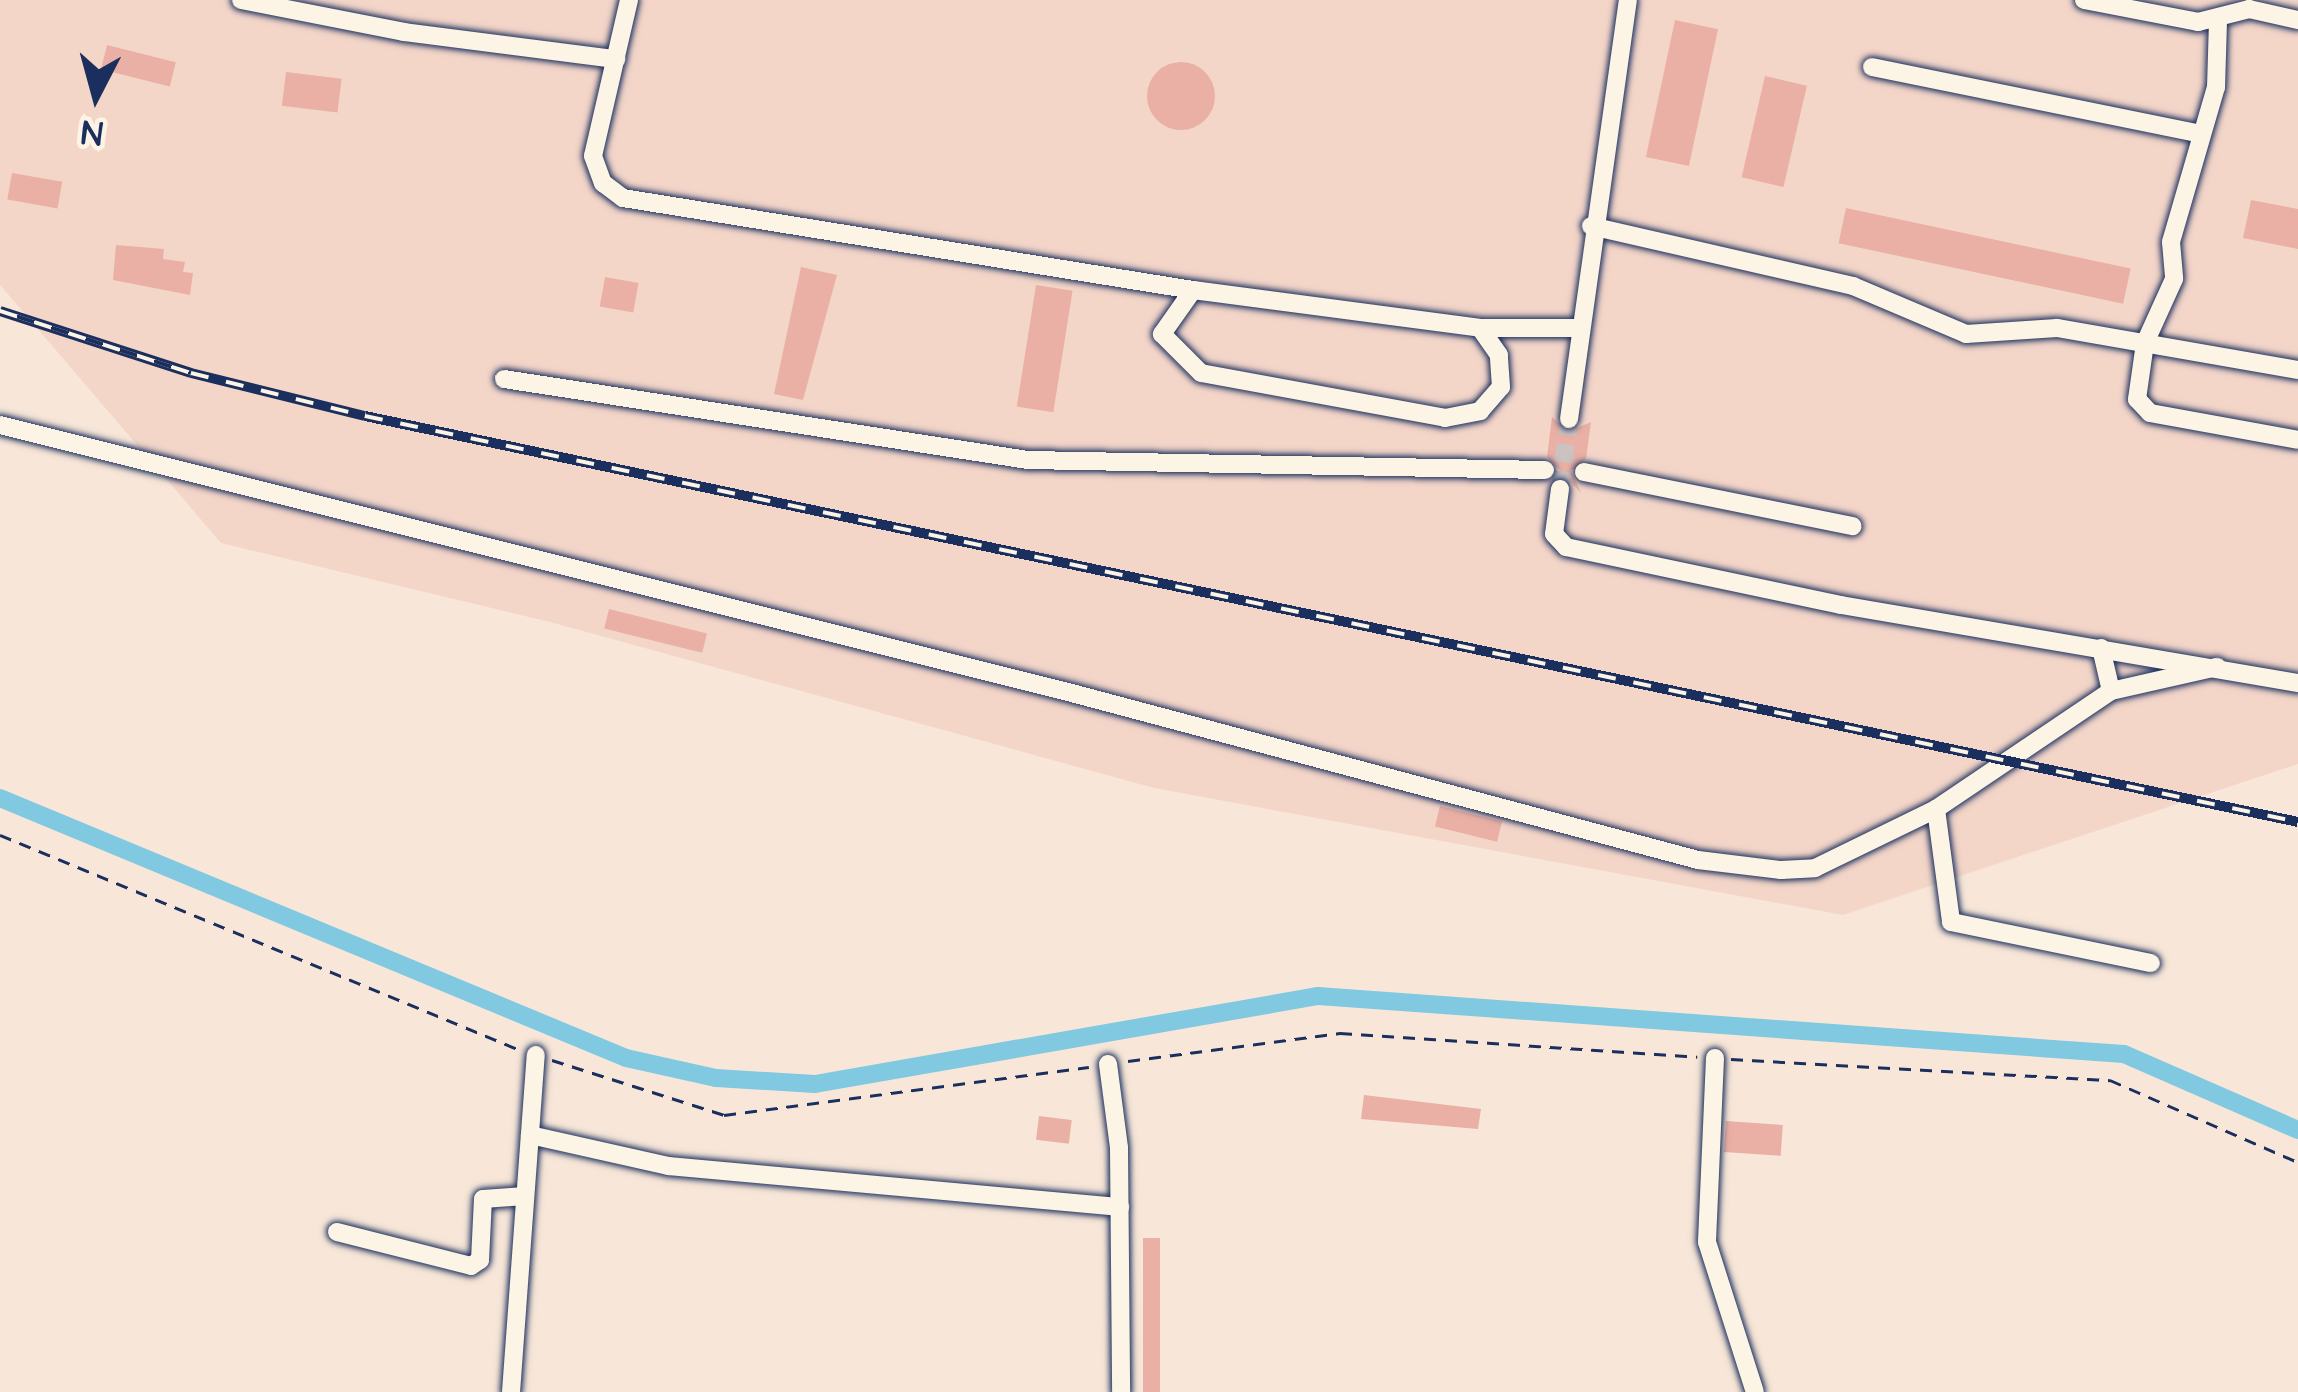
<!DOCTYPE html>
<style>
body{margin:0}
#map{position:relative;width:2298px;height:1392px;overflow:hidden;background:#f8e7d8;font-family:"Architects Daughter",sans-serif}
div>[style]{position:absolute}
.built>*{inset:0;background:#f4d6c9}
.canal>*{height:18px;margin:-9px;padding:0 9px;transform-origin:9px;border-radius:9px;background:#80c9e1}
.building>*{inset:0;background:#eab0a5;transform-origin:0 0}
.round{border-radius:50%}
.minor-tunnel>*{height:18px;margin-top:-9px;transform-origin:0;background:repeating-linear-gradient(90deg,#ccc2c0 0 18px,transparent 0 27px)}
.path>*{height:3px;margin-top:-1.5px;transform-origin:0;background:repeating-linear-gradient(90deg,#1b2f5e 0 12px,transparent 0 21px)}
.roads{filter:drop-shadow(0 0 3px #1b2f5e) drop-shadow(0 0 3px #1b2f5e)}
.minor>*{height:18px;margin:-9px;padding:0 9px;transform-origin:9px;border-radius:9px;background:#fcf5e5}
.rail>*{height:10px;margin-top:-5px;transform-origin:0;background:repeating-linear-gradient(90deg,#fcf5e5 0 18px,#1b2f5e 0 36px);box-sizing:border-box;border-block:3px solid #1b2f5e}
span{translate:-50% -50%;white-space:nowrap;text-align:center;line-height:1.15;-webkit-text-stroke:9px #fcf5e5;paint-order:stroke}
.north{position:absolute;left:36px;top:36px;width:120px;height:120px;-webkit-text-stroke:9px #fcf5e5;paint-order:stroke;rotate:186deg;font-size:33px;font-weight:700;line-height:48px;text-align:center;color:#1b2f5e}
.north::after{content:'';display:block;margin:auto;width:42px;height:54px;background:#1b2f5e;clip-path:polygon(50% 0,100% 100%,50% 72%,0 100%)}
</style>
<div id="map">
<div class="built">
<i style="clip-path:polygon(0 0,2298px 0,2298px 764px,1843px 915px,1154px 788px,550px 622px,221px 543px,0 285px)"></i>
</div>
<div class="canal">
<i style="left:0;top:798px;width:678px;rotate:22.55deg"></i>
<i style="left:626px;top:1058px;width:92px;rotate:12.5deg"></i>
<i style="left:716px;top:1078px;width:99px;rotate:3.5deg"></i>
<i style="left:815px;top:1084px;width:511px;rotate:-9.92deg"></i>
<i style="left:1318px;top:996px;width:808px;rotate:4.12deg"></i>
<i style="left:2124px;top:1054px;width:190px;rotate:23.6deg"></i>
</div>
<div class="building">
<i style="left:1675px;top:20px;width:44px;height:140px;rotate:12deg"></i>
<i style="left:107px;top:45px;width:71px;height:25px;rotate:14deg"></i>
<i class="round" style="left:1147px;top:62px;width:68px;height:68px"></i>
<i style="left:286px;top:72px;width:56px;height:34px;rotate:7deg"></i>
<i style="left:1765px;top:76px;width:43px;height:104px;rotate:13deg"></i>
<i style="left:12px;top:173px;width:51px;height:27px;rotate:10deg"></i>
<i style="clip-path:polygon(2251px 200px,2298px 209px,2298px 249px,2243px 238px)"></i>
<i style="left:1846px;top:208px;width:291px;height:36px;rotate:12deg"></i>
<i style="clip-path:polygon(116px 245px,164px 249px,163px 259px,185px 262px,183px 272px,193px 273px,190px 295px,113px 280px)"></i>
<i style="clip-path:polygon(801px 267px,837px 275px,803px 400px,774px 394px)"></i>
<i style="left:605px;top:277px;width:34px;height:30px;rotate:10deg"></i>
<i style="left:1036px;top:285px;width:37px;height:123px;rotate:9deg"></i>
<i style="clip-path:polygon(1552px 417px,1568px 432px,1591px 422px,1586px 459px,1571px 471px,1581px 493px,1547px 457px)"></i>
<i style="left:609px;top:609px;width:101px;height:20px;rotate:14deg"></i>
<i style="left:1440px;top:806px;width:64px;height:21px;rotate:14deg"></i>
<i style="clip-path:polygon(1364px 1095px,1481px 1109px,1478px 1129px,1361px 1119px)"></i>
<i style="left:1039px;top:1116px;width:33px;height:24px;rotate:7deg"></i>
<i style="left:1726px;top:1121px;width:57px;height:31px;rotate:4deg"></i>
<i style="left:1143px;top:1238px;width:17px;height:154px"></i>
</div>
<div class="minor-tunnel">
<i style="left:1560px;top:489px;width:71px;rotate:-82.7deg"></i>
</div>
<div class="path">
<i style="left:0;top:835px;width:563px;rotate:22.46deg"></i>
<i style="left:1731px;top:1059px;width:380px;rotate:3.2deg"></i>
<i style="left:2110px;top:1080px;width:205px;rotate:23.6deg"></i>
<i style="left:552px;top:1060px;width:181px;rotate:17.7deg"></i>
<i style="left:724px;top:1115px;width:368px;rotate:-7.5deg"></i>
<i style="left:1128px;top:1061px;width:214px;rotate:-7.5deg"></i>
<i style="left:1340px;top:1033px;width:358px;rotate:3.8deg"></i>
</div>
<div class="roads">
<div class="minor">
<i style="left:241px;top:0;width:166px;rotate:11.1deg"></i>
<i style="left:404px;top:32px;width:214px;rotate:7.3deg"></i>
<i style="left:629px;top:0;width:160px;rotate:103deg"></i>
<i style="left:593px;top:156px;width:29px;rotate:70deg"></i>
<i style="left:603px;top:183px;width:25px;rotate:37deg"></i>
<i style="left:623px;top:198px;width:577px;rotate:9.17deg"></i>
<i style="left:1193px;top:290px;width:290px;rotate:7.5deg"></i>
<i style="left:1480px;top:328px;width:99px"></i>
<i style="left:2084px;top:0;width:116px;rotate:10.9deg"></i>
<i style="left:2198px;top:22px;width:53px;rotate:-14.3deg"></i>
<i style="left:2249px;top:9px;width:50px;rotate:12.7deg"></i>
<i style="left:2218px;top:21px;width:66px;rotate:91.7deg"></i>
<i style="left:2216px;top:87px;width:161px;rotate:106.2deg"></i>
<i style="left:2171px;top:242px;width:37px;rotate:85deg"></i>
<i style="left:2174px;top:279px;width:70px;rotate:114.4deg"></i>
<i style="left:2145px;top:343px;width:57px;rotate:98.1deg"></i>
<i style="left:2137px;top:399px;width:19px;rotate:47deg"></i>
<i style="left:2150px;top:413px;width:150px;rotate:10.3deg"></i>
<i style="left:1872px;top:67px;width:336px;rotate:11.5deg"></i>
<i style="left:1591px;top:226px;width:269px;rotate:12.9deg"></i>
<i style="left:1853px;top:286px;width:123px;rotate:23deg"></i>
<i style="left:1966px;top:334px;width:91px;rotate:-3.8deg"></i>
<i style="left:2057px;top:328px;width:245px;rotate:9.9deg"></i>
<i style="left:1193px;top:290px;width:54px;rotate:125.2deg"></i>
<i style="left:1162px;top:334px;width:55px;rotate:45deg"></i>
<i style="left:1201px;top:373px;width:248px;rotate:10.4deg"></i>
<i style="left:1445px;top:418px;width:36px;rotate:-11deg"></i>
<i style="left:1480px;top:411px;width:32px;rotate:-49deg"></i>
<i style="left:1501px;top:387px;width:32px;rotate:-94deg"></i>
<i style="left:1499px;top:355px;width:33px;rotate:-125deg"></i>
<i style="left:504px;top:379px;width:530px;rotate:8.79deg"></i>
<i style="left:1028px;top:460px;width:517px;rotate:1.11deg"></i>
<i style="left:1569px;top:419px;width:423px;rotate:-82deg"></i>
<i style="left:0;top:425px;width:1101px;rotate:14.04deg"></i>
<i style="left:1068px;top:692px;width:652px;rotate:14.93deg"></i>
<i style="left:1698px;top:860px;width:84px;rotate:6.9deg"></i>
<i style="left:1781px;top:870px;width:34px;rotate:-3deg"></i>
<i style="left:1815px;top:868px;width:135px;rotate:-26deg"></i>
<i style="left:1936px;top:809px;width:211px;rotate:-34deg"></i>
<i style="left:2111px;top:691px;width:109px;rotate:-12.8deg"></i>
<i style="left:1584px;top:472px;width:274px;rotate:11.4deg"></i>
<i style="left:1560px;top:489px;width:45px;rotate:97.6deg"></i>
<i style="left:1554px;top:534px;width:18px;rotate:47deg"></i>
<i style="left:1566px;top:547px;width:281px;rotate:11.9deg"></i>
<i style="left:1841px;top:605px;width:464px;rotate:9.7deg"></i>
<i style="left:2101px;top:648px;width:44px;rotate:76.9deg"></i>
<i style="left:1936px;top:809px;width:114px;rotate:82.4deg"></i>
<i style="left:1951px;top:922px;width:204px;rotate:11.6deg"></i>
<i style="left:1715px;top:1058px;width:184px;rotate:92.5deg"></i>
<i style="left:1707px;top:1242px;width:157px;rotate:72.3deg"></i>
<i style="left:1108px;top:1064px;width:85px;rotate:82.5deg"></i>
<i style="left:1119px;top:1148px;width:244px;rotate:89.5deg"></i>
<i style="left:530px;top:1135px;width:142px;rotate:12.6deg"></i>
<i style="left:669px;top:1166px;width:453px;rotate:5.2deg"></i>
<i style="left:337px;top:1232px;width:138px;rotate:14.2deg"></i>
<i style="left:471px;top:1266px;width:11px;rotate:-34deg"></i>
<i style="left:480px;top:1260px;width:61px;rotate:-87.2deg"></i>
<i style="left:483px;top:1199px;width:42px;rotate:-4.1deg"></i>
<i style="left:511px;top:1392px;width:338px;rotate:-85.8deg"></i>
</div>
</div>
<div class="rail">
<i style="left:0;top:311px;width:201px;rotate:18deg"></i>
<i style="left:191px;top:373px;width:179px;rotate:13.9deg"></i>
<i style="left:365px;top:416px;width:1975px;rotate:11.86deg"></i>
</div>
<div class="north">N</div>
</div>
